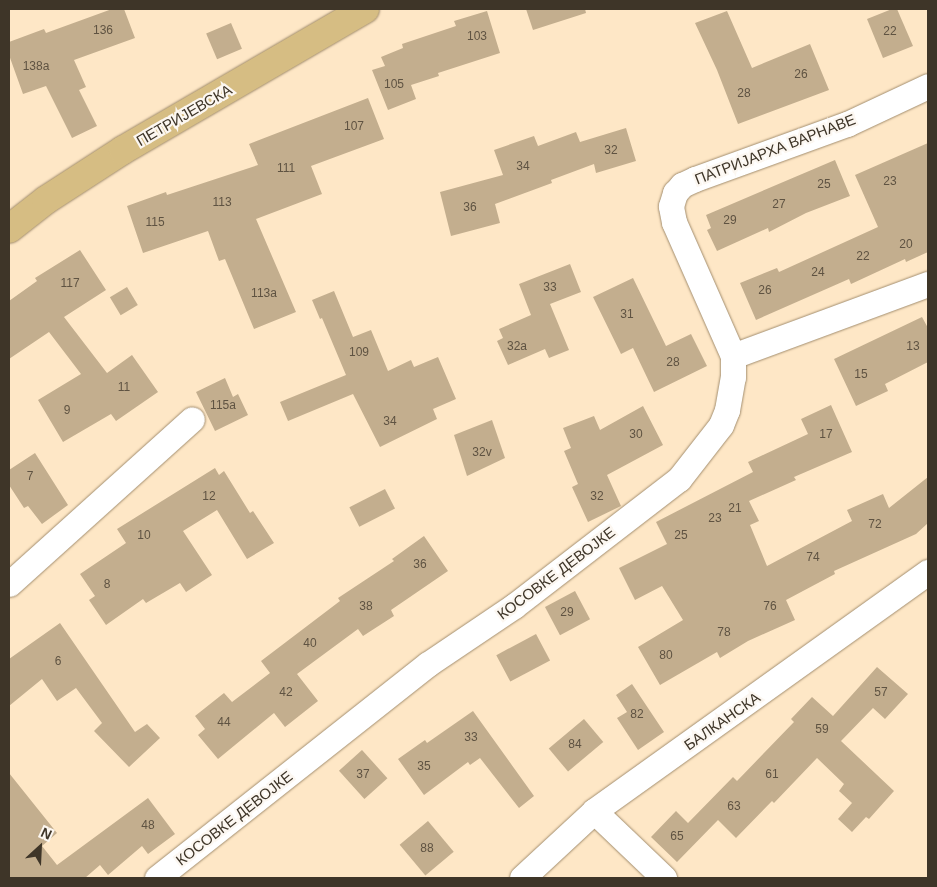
<!DOCTYPE html>
<meta charset="utf-8">
<style>
body{margin:0}
#map{position:relative;width:937px;height:887px;overflow:hidden;background:#fee7c6;font-family:Helvetica,sans-serif}
div>[style]{position:absolute}
.building>*{inset:0;background:#c3ae8e;transform-origin:0 0}
.roads{filter:drop-shadow(0 0 1px #a38e6f) drop-shadow(0 0 1px #a38e6f)}
.minor>*{height:25px;margin:-12.5px;padding:0 12.5px;transform-origin:12.5px;border-radius:12.5px;background:#fff}
.major>*{height:28px;margin:-14px;padding:0 14px;transform-origin:14px;border-radius:14px;background:#d6bd83}
span{translate:-50% -50%;white-space:nowrap;text-align:center;line-height:1.15;-webkit-text-stroke:4.5px #fcf7f1;paint-order:stroke}
.number-label{font-size:12px;color:#5f5342}
.number-label span{-webkit-text-stroke-width:0}
.street-label{font-size:15px;color:#3e3528}
.frame{position:absolute;inset:0;border:10px solid #3e3528;pointer-events:none}
.north{position:absolute;left:15px;top:822px;width:50px;height:50px;-webkit-text-stroke:4px #fcf7f1;paint-order:stroke;rotate:25deg;font-size:14px;font-weight:700;line-height:20px;text-align:center;color:#3e3528}
.north::after{content:'';display:block;margin:auto;width:18px;height:22px;background:#3e3528;clip-path:polygon(50% 0,100% 100%,50% 72%,0 100%)}
</style>
<div id="map">
<div class="building">
<i style="clip-path:polygon(112px 9px,124px 9px,135px 38px,74px 60px,86px 87px,79px 90px,97px 126px,72px 138px,46px 86px,23px 94px,9px 55px,9px 42px,44px 29px,46px 33px)"></i>
<i style="clip-path:polygon(526px 9px,585px 9px,586px 13px,533px 30px)"></i>
<i style="clip-path:polygon(892px 9px,897px 9px,913px 46px,883px 58px,867px 19px)"></i>
<i style="clip-path:polygon(487px 11px,500px 53px,438px 73px,439px 76px,411px 85px,416px 99px,388px 110px,372px 70px,385px 66px,381px 57px,403px 48px,402px 44px,456px 26px,454px 21px)"></i>
<i style="clip-path:polygon(727px 11px,752px 68px,810px 44px,829px 90px,738px 124px,717px 70px,695px 23px)"></i>
<i style="left:231px;top:23px;width:28px;height:27px;rotate:67deg"></i>
<i style="clip-path:polygon(368px 98px,384px 139px,311px 166px,322px 194px,256px 219px,296px 312px,254px 329px,225px 259px,219px 261px,208px 231px,143px 253px,127px 206px,166px 192px,167px 195px,258px 165px,249px 144px)"></i>
<i style="clip-path:polygon(626px 128px,636px 161px,596px 173px,594px 164px,551px 180px,552px 183px,495px 204px,500px 223px,451px 236px,440px 192px,503px 175px,494px 150px,534px 136px,538px 146px,576px 132px,580px 142px)"></i>
<i style="clip-path:polygon(928px 143px,928px 252px,906px 262px,905px 259px,851px 284px,849px 279px,756px 320px,740px 283px,777px 268px,779px 272px,878px 227px,855px 175px)"></i>
<i style="clip-path:polygon(835px 160px,850px 196px,806px 213px,769px 232px,768px 228px,717px 251px,707px 230px,711px 228px,706px 215px)"></i>
<i style="clip-path:polygon(80px 250px,106px 290px,64px 317px,107px 373px,132px 355px,158px 392px,116px 421px,111px 414px,63px 442px,38px 400px,81px 374px,49px 332px,9px 359px,9px 301px,37px 281px,35px 278px)"></i>
<i style="clip-path:polygon(570px 264px,581px 292px,550px 304px,569px 350px,549px 358px,545px 349px,508px 365px,497px 341px,503px 338px,499px 329px,531px 315px,519px 284px)"></i>
<i style="clip-path:polygon(633px 278px,666px 346px,691px 334px,707px 366px,654px 392px,633px 348px,621px 354px,593px 297px)"></i>
<i style="left:127px;top:287px;width:21px;height:20px;rotate:59deg"></i>
<i style="clip-path:polygon(334px 291px,353px 337px,371px 330px,388px 371px,411px 360px,414px 367px,438px 357px,456px 399px,433px 409px,437px 419px,380px 447px,353px 394px,288px 421px,280px 402px,346px 375px,322px 318px,320px 319px,312px 300px)"></i>
<i style="clip-path:polygon(922px 317px,928px 328px,928px 362px,885px 384px,888px 391px,856px 406px,834px 359px)"></i>
<i style="clip-path:polygon(225px 378px,233px 397px,238px 394px,248px 415px,215px 431px,196px 392px)"></i>
<i style="clip-path:polygon(831px 405px,852px 452px,794px 477px,796px 480px,749px 501px,759px 521px,750px 525px,767px 566px,852px 521px,847px 510px,883px 494px,889px 508px,928px 477px,928px 523px,916px 534px,834px 571px,835px 574px,786px 600px,795px 620px,748px 641px,720px 658px,717px 652px,660px 685px,638px 647px,683px 620px,662px 586px,635px 600px,619px 568px,667px 544px,656px 522px,753px 472px,748px 462px,808px 434px,801px 419px)"></i>
<i style="clip-path:polygon(643px 406px,663px 445px,607px 475px,621px 506px,588px 522px,572px 487px,578px 484px,564px 451px,571px 448px,563px 428px,594px 416px,600px 430px)"></i>
<i style="clip-path:polygon(492px 420px,505px 458px,467px 476px,454px 435px)"></i>
<i style="clip-path:polygon(35px 453px,68px 505px,42px 524px,28px 506px,24px 508px,9px 485px,9px 470px)"></i>
<i style="clip-path:polygon(215px 468px,219px 475px,224px 471px,250px 513px,253px 511px,274px 543px,247px 559px,217px 510px,183px 531px,212px 575px,186px 592px,180px 583px,146px 603px,143px 599px,106px 625px,89px 600px,95px 596px,80px 574px,126px 543px,117px 529px)"></i>
<i style="left:385px;top:489px;width:22px;height:40px;rotate:63deg"></i>
<i style="clip-path:polygon(424px 536px,448px 571px,391px 610px,394px 616px,363px 636px,358px 629px,297px 674px,318px 701px,285px 727px,274px 713px,218px 759px,198px 735px,205px 729px,195px 716px,224px 693px,232px 702px,270px 673px,261px 661px,340px 601px,338px 598px,394px 561px,392px 559px)"></i>
<i style="left:575px;top:591px;width:32px;height:34px;rotate:62deg"></i>
<i style="clip-path:polygon(60px 623px,135px 732px,147px 724px,160px 738px,129px 767px,94px 731px,102px 723px,76px 688px,57px 701px,42px 679px,9px 706px,9px 659px)"></i>
<i style="left:536px;top:634px;width:30px;height:45px;rotate:62deg"></i>
<i style="clip-path:polygon(877px 667px,908px 694px,885px 719px,873px 708px,841px 741px,894px 791px,869px 819px,866px 817px,852px 832px,838px 819px,852px 803px,839px 791px,844px 784px,817px 758px,774px 803px,772px 801px,736px 838px,718px 820px,677px 862px,651px 837px,676px 811px,688px 823px,733px 777px,737px 781px,794px 722px,791px 719px,812px 697px,833px 716px)"></i>
<i style="clip-path:polygon(632px 684px,664px 732px,638px 750px,617px 718px,627px 712px,616px 695px)"></i>
<i style="clip-path:polygon(473px 711px,534px 796px,519px 808px,480px 758px,470px 765px,468px 762px,424px 795px,398px 759px,425px 740px,427px 743px)"></i>
<i style="left:584px;top:719px;width:30px;height:46px;rotate:50deg"></i>
<i style="left:362px;top:750px;width:38px;height:31px;rotate:48deg"></i>
<i style="clip-path:polygon(9px 773px,57px 833px,42px 846px,57px 865px,148px 798px,175px 834px,148px 854px,142px 846px,108px 875px,100px 865px,85px 878px,9px 878px)"></i>
<i style="left:428px;top:821px;width:40px;height:37px;rotate:50deg"></i>
</div>
<div class="roads">
<div class="minor">
<i style="left:733px;top:356px;width:146px;rotate:-113.8deg"></i>
<i style="left:674px;top:222px;width:16px;rotate:-101deg"></i>
<i style="left:671px;top:206px;width:14px;rotate:-73deg"></i>
<i style="left:675px;top:193px;width:11px;rotate:-49deg"></i>
<i style="left:682px;top:185px;width:14px;rotate:-25deg"></i>
<i style="left:695px;top:179px;width:162px;rotate:-19.9deg"></i>
<i style="left:847px;top:124px;width:89px;rotate:-25.1deg"></i>
<i style="left:9px;top:584px;width:246px;rotate:-42deg"></i>
<i style="left:594px;top:811px;width:97px;rotate:43.7deg"></i>
<i style="left:157px;top:878px;width:345px;rotate:-38.3deg"></i>
<i style="left:428px;top:664px;width:104px;rotate:-34deg"></i>
<i style="left:514px;top:606px;width:208px;rotate:-37.6deg"></i>
<i style="left:679px;top:479px;width:68px;rotate:-52.1deg"></i>
<i style="left:721px;top:425px;width:16px;rotate:-68deg"></i>
<i style="left:727px;top:410px;width:34px;rotate:-80deg"></i>
<i style="left:733px;top:377px;width:21px;rotate:-90deg"></i>
<i style="left:733px;top:356px;width:208px;rotate:-20.3deg"></i>
<i style="left:522px;top:878px;width:98px;rotate:-42.9deg"></i>
<i style="left:594px;top:811px;width:411px;rotate:-35.6deg"></i>
</div>
<div class="major">
<i style="left:9px;top:229px;width:47px;rotate:-38.1deg"></i>
<i style="left:46px;top:200px;width:92px;rotate:-33deg"></i>
<i style="left:123px;top:150px;width:280px;rotate:-30.2deg"></i>
</div>
</div>
<div class="number-label">
<span style="left:103px;top:31px">136</span>
<span style="left:890px;top:32px">22</span>
<span style="left:477px;top:37px">103</span>
<span style="left:36px;top:67px">138a</span>
<span style="left:801px;top:75px">26</span>
<span style="left:394px;top:85px">105</span>
<span style="left:744px;top:94px">28</span>
<span style="left:354px;top:127px">107</span>
<span style="left:611px;top:151px">32</span>
<span style="left:523px;top:167px">34</span>
<span style="left:286px;top:169px">111</span>
<span style="left:890px;top:182px">23</span>
<span style="left:824px;top:185px">25</span>
<span style="left:222px;top:203px">113</span>
<span style="left:779px;top:205px">27</span>
<span style="left:470px;top:208px">36</span>
<span style="left:730px;top:221px">29</span>
<span style="left:155px;top:223px">115</span>
<span style="left:906px;top:245px">20</span>
<span style="left:863px;top:257px">22</span>
<span style="left:818px;top:273px">24</span>
<span style="left:70px;top:284px">117</span>
<span style="left:550px;top:288px">33</span>
<span style="left:765px;top:291px">26</span>
<span style="left:264px;top:294px">113a</span>
<span style="left:627px;top:315px">31</span>
<span style="left:517px;top:347px">32a</span>
<span style="left:913px;top:347px">13</span>
<span style="left:359px;top:353px">109</span>
<span style="left:673px;top:363px">28</span>
<span style="left:861px;top:375px">15</span>
<span style="left:124px;top:388px">11</span>
<span style="left:223px;top:406px">115a</span>
<span style="left:67px;top:411px">9</span>
<span style="left:390px;top:422px">34</span>
<span style="left:636px;top:435px">30</span>
<span style="left:826px;top:435px">17</span>
<span style="left:482px;top:453px">32v</span>
<span style="left:30px;top:477px">7</span>
<span style="left:209px;top:497px">12</span>
<span style="left:597px;top:497px">32</span>
<span style="left:735px;top:509px">21</span>
<span style="left:715px;top:519px">23</span>
<span style="left:875px;top:525px">72</span>
<span style="left:144px;top:536px">10</span>
<span style="left:681px;top:536px">25</span>
<span style="left:813px;top:558px">74</span>
<span style="left:420px;top:565px">36</span>
<span style="left:107px;top:585px">8</span>
<span style="left:366px;top:607px">38</span>
<span style="left:770px;top:607px">76</span>
<span style="left:567px;top:613px">29</span>
<span style="left:724px;top:633px">78</span>
<span style="left:310px;top:644px">40</span>
<span style="left:666px;top:656px">80</span>
<span style="left:58px;top:662px">6</span>
<span style="left:286px;top:693px">42</span>
<span style="left:881px;top:693px">57</span>
<span style="left:637px;top:715px">82</span>
<span style="left:224px;top:723px">44</span>
<span style="left:822px;top:730px">59</span>
<span style="left:471px;top:738px">33</span>
<span style="left:575px;top:745px">84</span>
<span style="left:424px;top:767px">35</span>
<span style="left:363px;top:775px">37</span>
<span style="left:772px;top:775px">61</span>
<span style="left:734px;top:807px">63</span>
<span style="left:148px;top:826px">48</span>
<span style="left:677px;top:837px">65</span>
<span style="left:427px;top:849px">88</span>
</div>
<div class="street-label">
<span style="left:184px;top:115px;rotate:-30deg">ПЕТРИЈЕВСКА</span>
<span style="left:775px;top:149px;rotate:-21deg">ПАТРИЈАРХА ВАРНАВЕ</span>
<span style="left:556px;top:573px;rotate:-37deg">КОСОВКЕ ДЕВОЈКЕ</span>
<span style="left:722px;top:721px;rotate:-35deg">БАЛКАНСКА</span>
<span style="left:234px;top:818px;rotate:-38deg">КОСОВКЕ ДЕВОЈКЕ</span>
</div>
<div class="frame"></div>
<div class="north">N</div>
</div>
